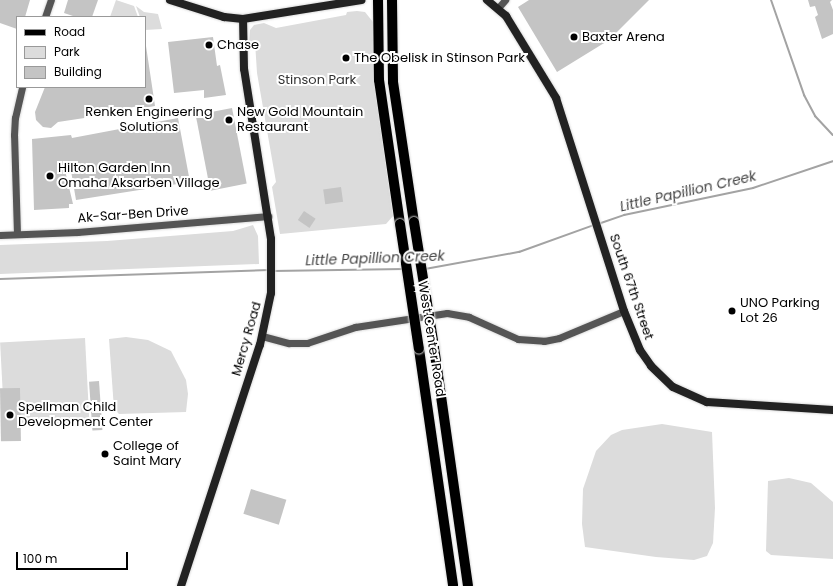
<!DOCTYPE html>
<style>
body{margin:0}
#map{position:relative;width:833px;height:586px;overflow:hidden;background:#fff;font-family:Poppins,sans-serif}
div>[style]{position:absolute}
.green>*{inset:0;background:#dcdcdc;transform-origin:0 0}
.stream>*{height:2px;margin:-1px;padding:0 1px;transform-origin:1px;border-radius:1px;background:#a3a3a3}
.building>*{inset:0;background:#c4c4c4;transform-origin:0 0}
.roads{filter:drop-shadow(0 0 1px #dbdbdb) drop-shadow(0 0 1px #dbdbdb)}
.street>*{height:7px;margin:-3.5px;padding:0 3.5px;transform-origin:3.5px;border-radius:3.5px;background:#555}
.secondary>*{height:8px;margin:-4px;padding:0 4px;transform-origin:4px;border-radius:4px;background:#222}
.primary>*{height:10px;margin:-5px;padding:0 5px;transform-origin:5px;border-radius:5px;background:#000}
.bridges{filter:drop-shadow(0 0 1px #dbdbdb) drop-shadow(0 0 1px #dbdbdb)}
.primary-bridge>*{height:10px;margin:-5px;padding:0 5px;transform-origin:5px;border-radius:5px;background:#000}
.dots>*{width:11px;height:11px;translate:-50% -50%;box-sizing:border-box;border:2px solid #fff;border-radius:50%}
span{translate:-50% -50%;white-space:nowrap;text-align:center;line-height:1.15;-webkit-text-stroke:4px #fff;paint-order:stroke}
.poi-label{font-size:13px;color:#000}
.left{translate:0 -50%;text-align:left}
.park-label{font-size:13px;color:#333}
.street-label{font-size:13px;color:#000}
.water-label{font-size:14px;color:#444;font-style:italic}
.legend{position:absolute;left:16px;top:16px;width:130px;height:72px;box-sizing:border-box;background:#fff;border:1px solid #999;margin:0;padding:5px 7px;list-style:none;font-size:12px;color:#000}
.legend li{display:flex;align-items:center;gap:8px;height:20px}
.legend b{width:20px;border:1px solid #999}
.scale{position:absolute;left:16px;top:552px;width:112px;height:18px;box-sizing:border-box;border:2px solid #000;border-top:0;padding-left:5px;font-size:12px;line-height:14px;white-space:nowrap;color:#000;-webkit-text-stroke:3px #fff;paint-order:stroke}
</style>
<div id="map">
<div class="green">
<i style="clip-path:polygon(116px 0,134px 6px,138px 17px,110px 17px)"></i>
<i style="clip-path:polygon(136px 6px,144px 12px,158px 14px,162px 29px,145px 30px,145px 17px,140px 17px)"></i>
<i style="clip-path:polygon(357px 11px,365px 12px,373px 22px,376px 97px,393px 216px,386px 224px,280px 234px,272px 187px,276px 182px,257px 73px,255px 42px,249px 43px,250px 30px,254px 25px,264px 23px,276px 28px,346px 15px,347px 12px)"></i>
<i style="clip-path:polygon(253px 225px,258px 236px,259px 264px,0 274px,0 245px,107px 241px,233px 231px)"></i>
<i style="clip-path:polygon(126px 337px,148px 340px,171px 351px,186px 380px,188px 394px,186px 412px,119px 414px,114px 409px,109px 339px)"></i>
<i style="left:85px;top:338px;width:85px;height:85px;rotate:87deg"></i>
<i style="clip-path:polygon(662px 424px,712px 432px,715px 508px,713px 543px,707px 556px,694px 560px,656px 557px,585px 547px,582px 524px,583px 489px,596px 451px,611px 435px,622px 430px)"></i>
<i style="clip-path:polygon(789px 478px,811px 483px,833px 502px,833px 559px,771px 555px,766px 551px,768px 481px)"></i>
</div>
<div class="stream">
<i style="left:771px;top:0;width:101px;rotate:70.8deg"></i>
<i style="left:804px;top:95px;width:24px;rotate:62deg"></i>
<i style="left:815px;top:116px;width:26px;rotate:47deg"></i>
<i style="left:598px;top:224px;width:28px;rotate:-19deg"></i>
<i style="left:624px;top:215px;width:132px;rotate:-11.8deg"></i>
<i style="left:753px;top:188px;width:84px;rotate:-18.6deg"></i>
<i style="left:425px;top:269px;width:96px;rotate:-10.3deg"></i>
<i style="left:519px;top:252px;width:80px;rotate:-19.8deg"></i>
<i style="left:273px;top:271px;width:131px;rotate:-0.9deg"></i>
<i style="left:0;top:279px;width:269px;rotate:-1.9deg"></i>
</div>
<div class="building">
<i style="clip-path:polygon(0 0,30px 0,25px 17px,17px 17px,17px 29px,0 23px)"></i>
<i style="clip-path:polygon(68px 0,98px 0,92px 17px,76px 17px,64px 13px)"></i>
<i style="clip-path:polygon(529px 0,649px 0,609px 40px,557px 72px,518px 7px)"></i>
<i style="clip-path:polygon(808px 0,832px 0,830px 2px,833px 10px,833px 34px,822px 39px,815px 17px,818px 15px,815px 6px,810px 7px)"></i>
<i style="clip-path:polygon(213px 37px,217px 66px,220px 65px,226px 95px,204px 98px,204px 90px,174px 93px,168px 42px)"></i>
<i style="clip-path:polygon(146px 46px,155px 106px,138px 109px,138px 106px,124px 109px,124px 112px,58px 122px,51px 128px,43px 127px,36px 120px,35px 112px,45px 87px,145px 87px)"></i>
<i style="clip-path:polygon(344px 55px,350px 56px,348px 62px,342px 60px)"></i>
<i style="left:232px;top:108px;width:77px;height:37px;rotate:79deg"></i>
<i style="clip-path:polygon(178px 118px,190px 182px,76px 200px,70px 165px,64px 166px,73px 204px,69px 204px,69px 208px,34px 210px,32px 139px,71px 135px,72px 138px)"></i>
<i style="left:341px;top:187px;width:15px;height:18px;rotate:82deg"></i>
<i style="left:304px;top:211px;width:14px;height:11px;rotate:34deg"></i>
<i style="left:99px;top:381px;width:49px;height:10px;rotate:86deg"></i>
<i style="left:20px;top:388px;width:53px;height:20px;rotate:89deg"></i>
<i style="left:251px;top:489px;width:37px;height:26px;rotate:17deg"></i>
</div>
<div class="roads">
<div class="street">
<i style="left:498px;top:8px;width:11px;rotate:-49deg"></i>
<i style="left:45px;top:17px;width:18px;rotate:-71deg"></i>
<i style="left:17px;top:234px;width:99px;rotate:-91.7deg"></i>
<i style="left:14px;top:135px;width:17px;rotate:-87deg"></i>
<i style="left:15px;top:118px;width:32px;rotate:-77deg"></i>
<i style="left:0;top:235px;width:78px;rotate:-2.2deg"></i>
<i style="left:78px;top:232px;width:191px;rotate:-4.8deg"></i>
<i style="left:262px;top:336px;width:28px;rotate:15deg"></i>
<i style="left:289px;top:343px;width:18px"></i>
<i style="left:307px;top:343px;width:51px;rotate:-18.4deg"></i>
<i style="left:355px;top:327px;width:93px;rotate:-8.7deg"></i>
<i style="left:447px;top:313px;width:22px;rotate:10deg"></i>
<i style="left:469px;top:317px;width:54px;rotate:24.2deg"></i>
<i style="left:518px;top:339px;width:26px;rotate:4deg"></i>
<i style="left:544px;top:341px;width:15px;rotate:-11deg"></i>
<i style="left:559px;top:338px;width:70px;rotate:-22.6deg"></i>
</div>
<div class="secondary">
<i style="left:170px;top:0;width:57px;rotate:17.5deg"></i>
<i style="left:224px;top:17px;width:19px;rotate:6deg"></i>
<i style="left:243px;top:19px;width:120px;rotate:-9.1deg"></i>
<i style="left:487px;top:0;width:25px;rotate:40deg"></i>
<i style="left:506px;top:16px;width:96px;rotate:58.6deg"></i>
<i style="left:556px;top:98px;width:224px;rotate:72.3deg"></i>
<i style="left:624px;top:311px;width:42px;rotate:67.7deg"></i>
<i style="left:640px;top:350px;width:19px;rotate:55deg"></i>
<i style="left:651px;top:366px;width:30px;rotate:44deg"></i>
<i style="left:673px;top:387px;width:37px;rotate:24deg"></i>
<i style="left:707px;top:402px;width:126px;rotate:3.6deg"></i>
<i style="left:181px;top:586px;width:254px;rotate:-71.9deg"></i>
<i style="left:260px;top:345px;width:53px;rotate:-78.1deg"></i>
<i style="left:271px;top:293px;width:54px;rotate:-90deg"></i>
<i style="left:271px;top:239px;width:172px;rotate:-99deg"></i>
<i style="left:244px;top:69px;width:50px;rotate:-91.1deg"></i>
</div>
<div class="primary">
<i style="left:378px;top:0;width:80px;rotate:89.3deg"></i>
<i style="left:379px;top:80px;width:146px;rotate:81.7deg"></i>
<i style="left:392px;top:0;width:82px;rotate:89.3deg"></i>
<i style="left:393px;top:82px;width:142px;rotate:81.5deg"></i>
<i style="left:434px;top:347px;width:241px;rotate:81.9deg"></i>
<i style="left:419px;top:349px;width:239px;rotate:81.8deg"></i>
</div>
</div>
<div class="bridges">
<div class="primary-bridge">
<i style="left:414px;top:222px;width:127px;rotate:80.9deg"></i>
<i style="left:400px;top:224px;width:126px;rotate:81.4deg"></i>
</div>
</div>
<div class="dots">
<i style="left:574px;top:37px;background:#000"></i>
<i style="left:209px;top:45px;background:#000"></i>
<i style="left:346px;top:58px;background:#000"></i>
<i style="left:149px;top:99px;background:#000"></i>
<i style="left:229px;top:120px;background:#000"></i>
<i style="left:50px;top:176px;background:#000"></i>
<i style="left:732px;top:311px;background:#000"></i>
<i style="left:10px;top:415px;background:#000"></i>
<i style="left:105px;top:454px;background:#000"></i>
</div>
<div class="poi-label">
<span class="left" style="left:582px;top:37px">Baxter Arena</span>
<span class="left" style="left:217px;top:45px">Chase</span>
<span class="left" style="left:354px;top:58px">The Obelisk in Stinson Park</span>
<span style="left:149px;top:120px">Renken Engineering<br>Solutions</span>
<span class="left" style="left:237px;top:120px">New Gold Mountain<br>Restaurant</span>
<span class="left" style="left:58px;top:176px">Hilton Garden Inn<br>Omaha Aksarben Village</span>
<span class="left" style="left:740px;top:311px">UNO Parking<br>Lot 26</span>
<span class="left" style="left:18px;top:415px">Spellman Child<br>Development Center</span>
<span class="left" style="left:113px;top:454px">College of<br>Saint Mary</span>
</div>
<div class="park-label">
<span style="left:317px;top:80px">Stinson Park</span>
</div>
<div class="street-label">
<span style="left:133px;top:215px;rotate:-4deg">Ak-Sar-Ben Drive</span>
<span style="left:631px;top:287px;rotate:71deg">South 67th Street</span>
<span style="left:247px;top:339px;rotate:-74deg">Mercy Road</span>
<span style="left:431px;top:339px;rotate:81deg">West Center Road</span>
</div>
<div class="water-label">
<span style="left:688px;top:191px;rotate:-13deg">Little Papillion Creek</span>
<span style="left:375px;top:258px;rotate:-2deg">Little Papillion Creek</span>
</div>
<ul class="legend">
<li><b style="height:5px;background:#000"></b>Road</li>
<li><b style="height:11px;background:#dcdcdc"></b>Park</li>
<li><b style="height:11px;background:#c4c4c4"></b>Building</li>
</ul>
<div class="scale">100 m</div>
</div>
